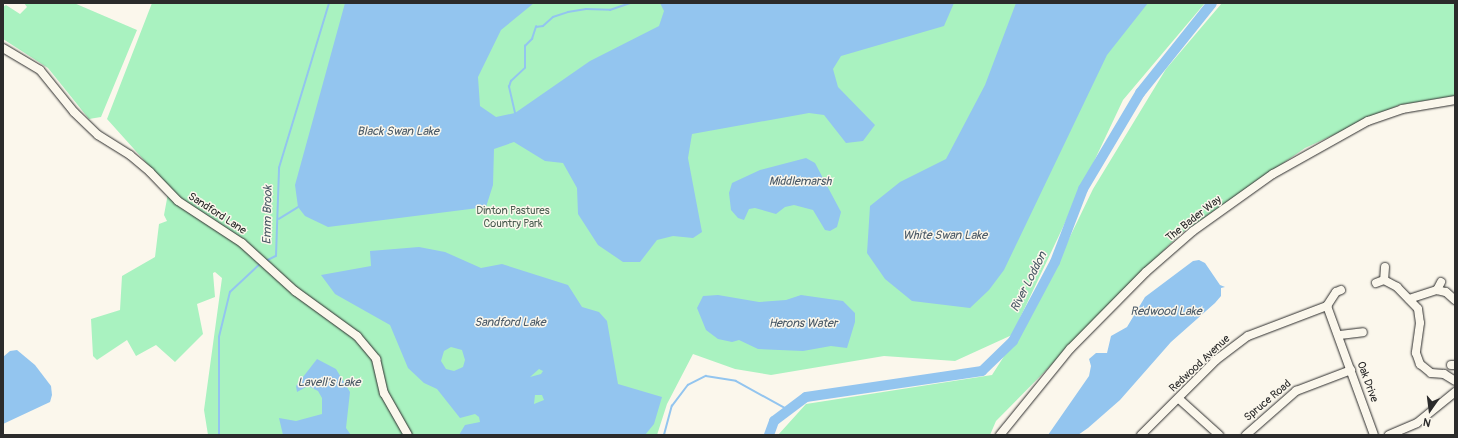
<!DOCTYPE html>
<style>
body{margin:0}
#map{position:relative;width:1458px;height:438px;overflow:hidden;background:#fbf7ec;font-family:Pangolin,sans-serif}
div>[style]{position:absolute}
.green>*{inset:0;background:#a9f2c0}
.water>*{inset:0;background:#93c5ef}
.stream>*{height:1.5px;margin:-0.75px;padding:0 0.75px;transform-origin:0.75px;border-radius:0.75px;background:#93c5ef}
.river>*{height:10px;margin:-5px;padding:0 5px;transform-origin:5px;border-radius:5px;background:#93c5ef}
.roads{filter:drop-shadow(0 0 1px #2b2b2b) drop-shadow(0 0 1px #2b2b2b)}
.minor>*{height:8px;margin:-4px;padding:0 4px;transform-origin:4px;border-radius:4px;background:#fbf7ec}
span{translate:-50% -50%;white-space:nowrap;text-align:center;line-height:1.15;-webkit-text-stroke:3px #fbf7ec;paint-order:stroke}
.park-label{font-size:11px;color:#4a5d50}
.street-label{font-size:11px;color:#2b2b2b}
.water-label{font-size:12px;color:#4a5966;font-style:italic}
.frame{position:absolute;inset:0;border:4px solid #2b2b2b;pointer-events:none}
.north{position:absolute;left:1410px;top:390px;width:40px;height:40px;-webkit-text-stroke:3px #fbf7ec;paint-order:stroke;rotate:194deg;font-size:11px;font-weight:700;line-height:16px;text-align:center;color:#2b2b2b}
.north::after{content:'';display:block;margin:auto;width:14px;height:18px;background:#2b2b2b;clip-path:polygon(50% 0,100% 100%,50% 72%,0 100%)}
</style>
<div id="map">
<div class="green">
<i style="clip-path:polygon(24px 3px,74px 3px,137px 30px,101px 117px,89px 119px,48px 68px,3px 39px,3px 7px,6px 5px,20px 14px,27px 7px)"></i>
<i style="clip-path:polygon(152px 3px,1205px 3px,1123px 100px,1012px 335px,955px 361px,884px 356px,771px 375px,735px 369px,693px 354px,667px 404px,657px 435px,208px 435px,204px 410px,222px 278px,215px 272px,213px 273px,215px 297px,197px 304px,203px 334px,175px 362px,156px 345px,136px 356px,127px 340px,97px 360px,93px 356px,91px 319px,120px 310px,122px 276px,155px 257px,159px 224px,167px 221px,164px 215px,169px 188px,107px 119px)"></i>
<i style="clip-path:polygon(1222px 3px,1455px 3px,1455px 96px,1399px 105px,1305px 148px,1179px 235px,996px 421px,990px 435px,778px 435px,806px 404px,992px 375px,1037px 305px,1093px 189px,1166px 69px)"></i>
</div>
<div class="water">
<i style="clip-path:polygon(345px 3px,534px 3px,501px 30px,478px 77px,480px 106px,496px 117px,515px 113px,590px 61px,659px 26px,664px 11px,660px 3px,954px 3px,944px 26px,841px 56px,833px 69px,838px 87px,875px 125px,863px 141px,846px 143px,824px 115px,809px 113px,692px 134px,688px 158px,702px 232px,693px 238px,673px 236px,657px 240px,640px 262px,623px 262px,598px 245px,578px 214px,577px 188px,563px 163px,545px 161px,514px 142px,494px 149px,493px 185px,486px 207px,328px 227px,305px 216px,298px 207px,295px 185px)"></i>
<i style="clip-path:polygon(1016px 3px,1148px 3px,1107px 55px,1004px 270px,989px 290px,970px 308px,912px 301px,885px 279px,867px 253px,870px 206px,900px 182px,946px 159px,985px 85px)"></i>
<i style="clip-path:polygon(806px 158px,815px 163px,841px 212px,837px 227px,830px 231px,825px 230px,813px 210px,794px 205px,785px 207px,776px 214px,755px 208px,749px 209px,744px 220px,738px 218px,731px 210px,729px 193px,732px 183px,760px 170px)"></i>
<i style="clip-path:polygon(evenodd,419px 247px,445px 252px,481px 268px,502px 264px,568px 285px,582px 307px,599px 312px,607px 321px,618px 384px,662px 397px,654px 424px,645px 435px,459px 435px,465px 425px,480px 422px,479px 417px,475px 414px,460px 418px,437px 389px,424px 383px,408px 368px,390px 325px,335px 294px,321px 275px,371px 266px,370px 251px,419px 247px,451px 347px,462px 350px,465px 360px,463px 367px,454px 371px,446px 369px,441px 361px,444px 351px,451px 347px,419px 247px,539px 369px,543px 371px,541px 374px,530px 377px,539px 369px,419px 247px,535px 395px,542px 395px,544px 400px,534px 404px,535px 395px)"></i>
<i style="clip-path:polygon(1199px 260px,1205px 263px,1220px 285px,1225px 287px,1221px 288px,1221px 296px,1215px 303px,1171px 342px,1120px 400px,1088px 428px,1078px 435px,1048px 435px,1089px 376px,1091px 366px,1089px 359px,1096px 353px,1107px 353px,1111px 336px,1127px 327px,1145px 297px,1193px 261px)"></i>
<i style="clip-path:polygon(718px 295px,759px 302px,786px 300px,801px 295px,843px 301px,855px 313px,855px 322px,847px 348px,831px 346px,803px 351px,758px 349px,739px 340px,732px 342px,718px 339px,706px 330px,697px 308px,703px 296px)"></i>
<i style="clip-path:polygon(17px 350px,35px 365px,51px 386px,52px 395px,50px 402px,3px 424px,3px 357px,10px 351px)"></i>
<i style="clip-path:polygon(317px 359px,336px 369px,350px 392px,346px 428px,351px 435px,283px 435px,279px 418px,296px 421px,322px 414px,322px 398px,318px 391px,308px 386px,297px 392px,296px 386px)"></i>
</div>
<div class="stream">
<i style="left:515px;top:113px;width:27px;rotate:-103deg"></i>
<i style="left:509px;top:87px;width:6px;rotate:-72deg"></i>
<i style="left:511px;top:81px;width:19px;rotate:-43deg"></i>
<i style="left:525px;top:68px;width:22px;rotate:-90deg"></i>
<i style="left:525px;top:46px;width:10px;rotate:-45deg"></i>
<i style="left:532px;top:39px;width:13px;rotate:-72deg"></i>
<i style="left:536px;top:27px;width:7px;rotate:-8deg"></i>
<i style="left:543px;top:26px;width:13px;rotate:-42deg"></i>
<i style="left:553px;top:17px;width:16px;rotate:-18deg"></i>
<i style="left:568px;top:12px;width:18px;rotate:-9deg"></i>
<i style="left:586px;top:9px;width:24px;rotate:2deg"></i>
<i style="left:610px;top:10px;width:21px;rotate:-19deg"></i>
<i style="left:279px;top:219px;width:22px;rotate:-32deg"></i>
<i style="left:266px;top:261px;width:11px;rotate:-27deg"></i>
<i style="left:276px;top:256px;width:88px;rotate:-88deg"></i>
<i style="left:279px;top:168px;width:172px;rotate:-73.1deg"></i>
<i style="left:219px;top:435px;width:98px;rotate:-90deg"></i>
<i style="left:219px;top:337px;width:46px;rotate:-76.3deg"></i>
<i style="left:230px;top:292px;width:41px;rotate:-43deg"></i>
<i style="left:664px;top:435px;width:30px;rotate:-75deg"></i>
<i style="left:672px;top:406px;width:26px;rotate:-53deg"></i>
<i style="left:688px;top:385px;width:20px;rotate:-27deg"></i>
<i style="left:706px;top:376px;width:30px;rotate:9deg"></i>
<i style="left:736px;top:381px;width:58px;rotate:28.8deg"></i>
</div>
<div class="river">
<i style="left:769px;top:435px;width:15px;rotate:-70deg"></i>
<i style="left:774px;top:421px;width:40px;rotate:-37deg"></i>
<i style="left:806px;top:397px;width:178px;rotate:-8.4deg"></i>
<i style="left:982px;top:371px;width:43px;rotate:-44.1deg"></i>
<i style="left:1013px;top:341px;width:89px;rotate:-62deg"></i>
<i style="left:1055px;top:262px;width:78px;rotate:-69deg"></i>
<i style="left:1083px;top:189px;width:112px;rotate:-59.3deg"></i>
<i style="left:1140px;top:93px;width:115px;rotate:-51.3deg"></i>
</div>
<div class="roads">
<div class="minor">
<i style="left:3px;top:48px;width:43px;rotate:30.7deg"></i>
<i style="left:40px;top:70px;width:54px;rotate:51deg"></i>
<i style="left:74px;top:112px;width:33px;rotate:44deg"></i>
<i style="left:98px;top:135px;width:38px;rotate:32deg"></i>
<i style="left:130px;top:155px;width:26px;rotate:40deg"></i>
<i style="left:150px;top:172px;width:40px;rotate:46deg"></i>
<i style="left:178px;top:201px;width:77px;rotate:33.3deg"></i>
<i style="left:242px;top:243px;width:72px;rotate:42.2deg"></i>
<i style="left:295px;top:291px;width:77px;rotate:36deg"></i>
<i style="left:357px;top:336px;width:30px;rotate:50deg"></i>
<i style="left:376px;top:359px;width:35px;rotate:77deg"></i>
<i style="left:384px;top:393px;width:48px;rotate:60.3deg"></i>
<i style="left:1385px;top:267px;width:13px;rotate:94deg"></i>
<i style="left:1384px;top:280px;width:15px;rotate:28deg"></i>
<i style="left:1397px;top:287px;width:30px;rotate:46deg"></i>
<i style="left:1418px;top:309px;width:14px;rotate:82deg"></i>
<i style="left:1420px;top:323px;width:30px;rotate:98deg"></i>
<i style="left:1416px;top:353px;width:12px;rotate:70deg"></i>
<i style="left:1420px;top:364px;width:14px;rotate:39deg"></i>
<i style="left:1431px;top:373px;width:13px;rotate:4deg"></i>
<i style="left:1444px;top:374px;width:13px;rotate:32deg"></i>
<i style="left:1376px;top:283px;width:9px;rotate:-21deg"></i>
<i style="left:1341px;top:290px;width:5px;rotate:158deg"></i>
<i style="left:1336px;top:292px;width:17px;rotate:123deg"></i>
<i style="left:1327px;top:306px;width:137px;rotate:70deg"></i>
<i style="left:1437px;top:290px;width:9px;rotate:13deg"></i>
<i style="left:1446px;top:292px;width:12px;rotate:42deg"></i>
<i style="left:1409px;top:299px;width:29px;rotate:-18deg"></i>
<i style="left:1437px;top:290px;width:9px;rotate:-63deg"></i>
<i style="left:1340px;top:335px;width:23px;rotate:-7deg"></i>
<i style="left:1451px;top:365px;width:4px"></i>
<i style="left:1179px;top:399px;width:54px;rotate:42deg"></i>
<i style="left:1000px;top:435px;width:111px;rotate:-50.9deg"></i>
<i style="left:1070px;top:349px;width:108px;rotate:-45.4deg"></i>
<i style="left:1146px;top:272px;width:62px;rotate:-41.1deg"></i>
<i style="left:1193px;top:231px;width:98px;rotate:-35.5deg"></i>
<i style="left:1273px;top:174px;width:109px;rotate:-29.2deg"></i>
<i style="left:1368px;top:121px;width:36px;rotate:-19deg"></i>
<i style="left:1402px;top:109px;width:54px;rotate:-9.6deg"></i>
<i style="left:1141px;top:435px;width:106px;rotate:-45deg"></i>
<i style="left:1216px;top:360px;width:40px;rotate:-37deg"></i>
<i style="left:1248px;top:336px;width:85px;rotate:-20.8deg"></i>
<i style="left:1246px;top:435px;width:67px;rotate:-41.3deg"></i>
<i style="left:1296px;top:391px;width:59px;rotate:-20.9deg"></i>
<i style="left:1389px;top:435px;width:30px;rotate:-23deg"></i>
<i style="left:1417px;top:423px;width:49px;rotate:-39.2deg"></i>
</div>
</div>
<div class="park-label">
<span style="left:513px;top:218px">Dinton Pastures<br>Country Park</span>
</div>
<div class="street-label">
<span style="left:217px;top:214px;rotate:33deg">Sandford Lane</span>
<span style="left:1194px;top:219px;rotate:-38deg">The Bader Way</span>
<span style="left:1200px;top:364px;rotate:-43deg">Redwood Avenue</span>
<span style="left:1367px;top:382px;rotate:70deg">Oak Drive</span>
<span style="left:1268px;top:401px;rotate:-40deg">Spruce Road</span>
</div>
<div class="water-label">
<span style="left:398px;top:132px">Black Swan Lake</span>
<span style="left:800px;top:182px">Middlemarsh</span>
<span style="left:268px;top:215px;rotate:-89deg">Emm Brook</span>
<span style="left:945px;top:236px">White Swan Lake</span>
<span style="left:1029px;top:282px;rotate:-63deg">River Loddon</span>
<span style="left:1166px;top:312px">Redwood Lake</span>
<span style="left:510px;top:323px">Sandford Lake</span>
<span style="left:803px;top:324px">Herons Water</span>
<span style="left:329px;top:383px">Lavell's Lake</span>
</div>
<div class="frame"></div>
<div class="north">N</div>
</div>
